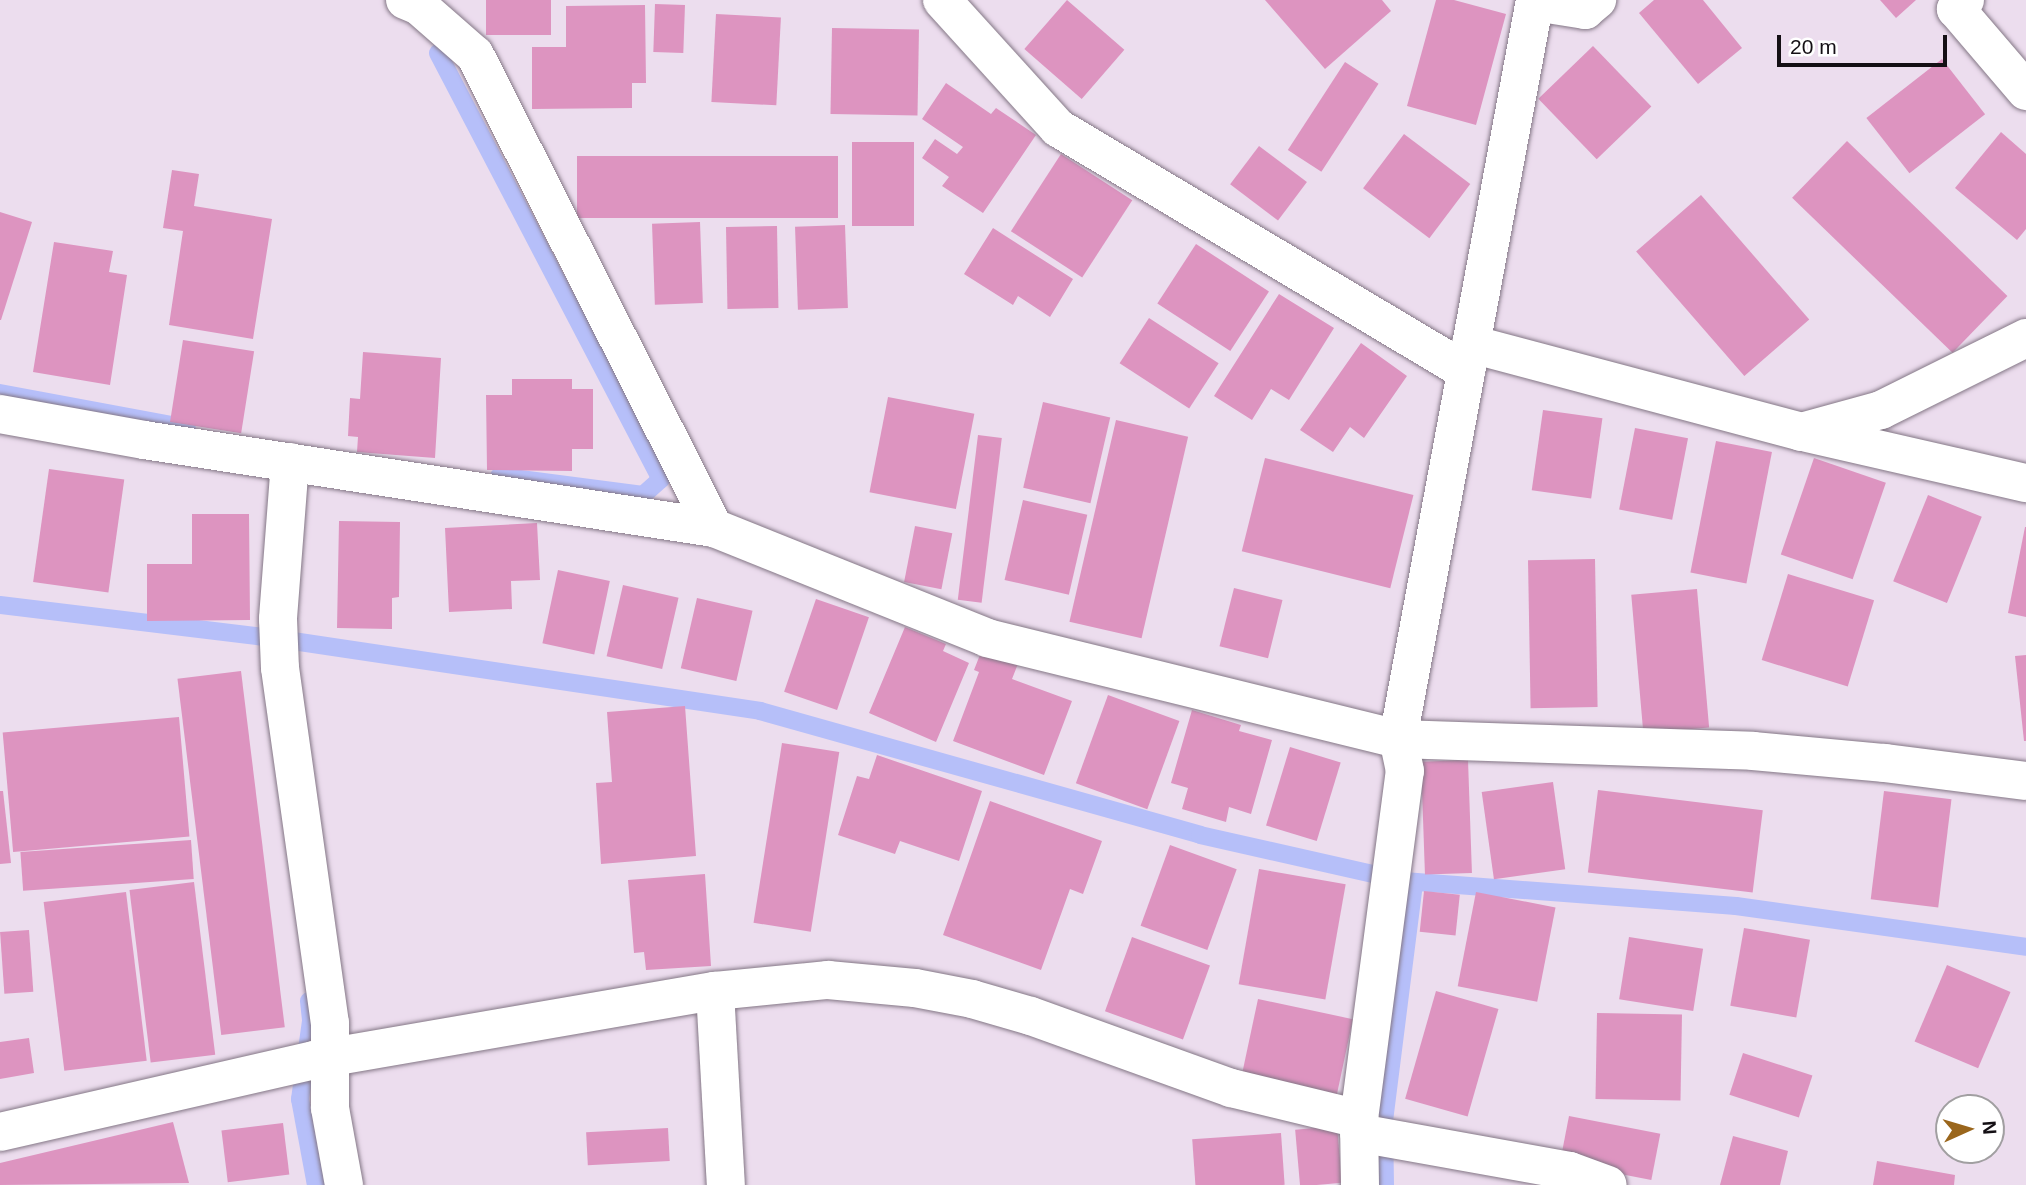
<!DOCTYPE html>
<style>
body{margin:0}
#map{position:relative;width:2026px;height:1185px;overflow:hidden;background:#ecddee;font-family:Arial,sans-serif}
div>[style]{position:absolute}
.stream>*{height:18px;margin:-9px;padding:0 9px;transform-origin:9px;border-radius:9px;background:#b6bff9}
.building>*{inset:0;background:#dd94c0;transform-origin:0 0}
.roads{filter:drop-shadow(0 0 2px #847786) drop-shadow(0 0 2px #847786)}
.minor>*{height:38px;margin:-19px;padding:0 19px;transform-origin:19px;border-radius:19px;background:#fff}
span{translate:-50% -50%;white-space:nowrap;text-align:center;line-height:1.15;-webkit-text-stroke:5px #fff;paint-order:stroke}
.north{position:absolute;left:1935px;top:1094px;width:70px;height:70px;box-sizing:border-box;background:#fff;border:2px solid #a19fa1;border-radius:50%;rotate:86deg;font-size:19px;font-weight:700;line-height:28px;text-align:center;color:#140f14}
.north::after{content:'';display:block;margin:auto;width:24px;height:32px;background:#9a661c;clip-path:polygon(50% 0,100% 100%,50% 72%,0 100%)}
.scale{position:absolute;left:1777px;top:35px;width:170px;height:32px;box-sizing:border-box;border:4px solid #140f14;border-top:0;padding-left:9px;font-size:21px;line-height:24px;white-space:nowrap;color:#140f14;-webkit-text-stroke:5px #fff;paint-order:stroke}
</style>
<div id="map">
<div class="stream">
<i style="left:438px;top:53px;width:481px;rotate:62.4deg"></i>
<i style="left:661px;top:479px;width:24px;rotate:138deg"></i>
<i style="left:643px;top:495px;width:145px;rotate:-172.5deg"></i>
<i style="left:0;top:393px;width:190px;rotate:10.6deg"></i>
<i style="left:0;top:605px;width:268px;rotate:6.9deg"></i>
<i style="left:266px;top:637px;width:500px;rotate:8.5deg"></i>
<i style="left:760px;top:711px;width:457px;rotate:15.7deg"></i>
<i style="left:1200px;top:835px;width:209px;rotate:12.7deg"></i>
<i style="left:1404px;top:881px;width:333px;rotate:4.3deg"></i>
<i style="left:1736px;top:906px;width:293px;rotate:8deg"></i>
<i style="left:309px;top:1001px;width:20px;rotate:84deg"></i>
<i style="left:311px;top:1021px;width:79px;rotate:98deg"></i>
<i style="left:300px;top:1099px;width:87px;rotate:79.5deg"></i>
<i style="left:1385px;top:1185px;width:64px;rotate:-90.9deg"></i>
<i style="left:1384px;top:1121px;width:241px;rotate:-82.8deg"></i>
</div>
<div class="building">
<i style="left:486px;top:0;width:65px;height:35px"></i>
<i style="left:1067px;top:0;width:76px;height:65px;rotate:41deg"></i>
<i style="clip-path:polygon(1265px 0,1382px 0,1391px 11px,1325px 69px)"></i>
<i style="clip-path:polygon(1436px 0,1454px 0,1506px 14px,1476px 125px,1407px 106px)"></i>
<i style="clip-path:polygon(1654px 0,1703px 0,1742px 48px,1698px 84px,1639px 13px)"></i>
<i style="clip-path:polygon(1880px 0,1916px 0,1896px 18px)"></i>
<i style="left:655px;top:4px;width:30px;height:48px;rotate:2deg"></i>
<i style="clip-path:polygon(645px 5px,646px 83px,632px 83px,632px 108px,532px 109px,532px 47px,566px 47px,566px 6px)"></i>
<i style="left:716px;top:14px;width:65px;height:88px;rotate:3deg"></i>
<i style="left:832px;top:28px;width:87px;height:86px;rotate:1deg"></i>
<i style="left:1593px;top:46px;width:84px;height:76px;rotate:46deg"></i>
<i style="left:1942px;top:59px;width:70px;height:96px;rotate:52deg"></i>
<i style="left:1345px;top:62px;width:40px;height:105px;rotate:33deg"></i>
<i style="clip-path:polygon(946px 83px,991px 114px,996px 108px,1036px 135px,983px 213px,942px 186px,949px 177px,922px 158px,935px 139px,957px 154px,963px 147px,922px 119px)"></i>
<i style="clip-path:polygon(2001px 132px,2026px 154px,2026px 229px,2017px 240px,1955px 188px)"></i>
<i style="left:1404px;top:134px;width:83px;height:68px;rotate:37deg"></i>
<i style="left:1847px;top:141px;width:223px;height:79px;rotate:44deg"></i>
<i style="left:852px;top:142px;width:62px;height:84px"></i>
<i style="left:1259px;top:146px;width:60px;height:48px;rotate:37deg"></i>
<i style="left:1061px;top:154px;width:85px;height:92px;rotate:33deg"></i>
<i style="left:838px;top:156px;width:62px;height:261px;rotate:90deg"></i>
<i style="clip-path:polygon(172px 170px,199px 174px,194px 206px,272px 219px,253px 339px,169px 325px,183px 231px,163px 228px)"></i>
<i style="left:1701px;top:195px;width:165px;height:86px;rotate:49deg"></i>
<i style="clip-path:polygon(0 212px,32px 222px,1px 320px,0 320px)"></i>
<i style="left:700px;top:222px;width:81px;height:48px;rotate:88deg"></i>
<i style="left:845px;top:225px;width:83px;height:50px;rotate:88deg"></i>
<i style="left:777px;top:226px;width:82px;height:51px;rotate:89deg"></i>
<i style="clip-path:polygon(993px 228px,1073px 279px,1050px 317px,1018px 296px,1013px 305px,964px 274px)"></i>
<i style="clip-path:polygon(54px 242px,113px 251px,109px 272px,127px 275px,110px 385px,33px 372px)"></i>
<i style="left:1196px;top:244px;width:87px;height:71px;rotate:33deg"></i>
<i style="clip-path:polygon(1279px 294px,1334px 328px,1289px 400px,1271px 389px,1252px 420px,1214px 396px)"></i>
<i style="left:1149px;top:318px;width:83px;height:54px;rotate:33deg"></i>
<i style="left:183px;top:340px;width:72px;height:83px;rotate:9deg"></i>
<i style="clip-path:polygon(1361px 343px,1407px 376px,1364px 438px,1350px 427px,1333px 452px,1300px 430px)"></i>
<i style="clip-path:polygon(363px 352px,441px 358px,435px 458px,357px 452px,358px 437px,348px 436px,350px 398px,360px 399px)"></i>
<i style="clip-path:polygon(512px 379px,572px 379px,572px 389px,593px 389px,593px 449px,572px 449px,572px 471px,487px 470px,486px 395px,512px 395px)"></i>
<i style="left:888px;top:397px;width:88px;height:97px;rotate:11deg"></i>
<i style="left:1043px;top:402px;width:69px;height:88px;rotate:13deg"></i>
<i style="left:1543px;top:410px;width:60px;height:81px;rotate:8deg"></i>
<i style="left:1116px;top:420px;width:74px;height:207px;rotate:13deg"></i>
<i style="left:1635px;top:428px;width:54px;height:83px;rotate:11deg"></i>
<i style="left:978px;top:435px;width:24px;height:166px;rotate:7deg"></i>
<i style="left:1716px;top:441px;width:57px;height:134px;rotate:11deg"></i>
<i style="left:1265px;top:458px;width:153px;height:96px;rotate:14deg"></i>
<i style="left:1814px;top:458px;width:76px;height:102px;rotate:19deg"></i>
<i style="left:49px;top:469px;width:76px;height:114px;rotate:8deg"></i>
<i style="left:1928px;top:495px;width:58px;height:93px;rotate:22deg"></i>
<i style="left:1023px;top:500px;width:66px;height:82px;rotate:13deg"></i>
<i style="clip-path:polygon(192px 514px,249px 514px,250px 620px,147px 621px,147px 564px,192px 564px)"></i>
<i style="clip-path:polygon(339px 521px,400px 522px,399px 597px,392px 598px,392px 629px,337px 628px)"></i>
<i style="clip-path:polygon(537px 523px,540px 580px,511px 581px,512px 609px,449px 612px,445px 528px)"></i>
<i style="left:915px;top:526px;width:38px;height:57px;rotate:11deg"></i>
<i style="clip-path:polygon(2025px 527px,2026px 527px,2026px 617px,2008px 613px)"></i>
<i style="left:1595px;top:559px;width:148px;height:67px;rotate:89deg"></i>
<i style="left:558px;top:570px;width:53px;height:75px;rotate:12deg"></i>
<i style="left:1788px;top:574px;width:90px;height:90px;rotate:17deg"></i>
<i style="left:623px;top:585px;width:57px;height:73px;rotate:13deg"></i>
<i style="left:1234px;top:588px;width:50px;height:60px;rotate:14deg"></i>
<i style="left:1697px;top:589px;width:139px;height:66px;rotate:85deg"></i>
<i style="left:697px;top:598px;width:57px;height:72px;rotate:13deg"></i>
<i style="left:816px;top:599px;width:56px;height:98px;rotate:19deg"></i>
<i style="clip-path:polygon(905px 627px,946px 644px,943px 651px,969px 663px,936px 742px,869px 713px)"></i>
<i style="clip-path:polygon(985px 642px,1021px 656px,1012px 679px,1072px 701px,1044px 775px,953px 741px,979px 672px,974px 670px)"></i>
<i style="clip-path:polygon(2026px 655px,2026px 741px,2024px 741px,2015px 656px)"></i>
<i style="left:241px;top:671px;width:359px;height:64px;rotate:83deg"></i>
<i style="left:1108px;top:695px;width:76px;height:94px;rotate:20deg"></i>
<i style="clip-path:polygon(685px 706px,696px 856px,601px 864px,596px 783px,612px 782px,607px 712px)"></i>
<i style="clip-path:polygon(1192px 710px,1241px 725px,1239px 731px,1272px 740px,1251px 814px,1229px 807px,1226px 822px,1182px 809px,1188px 788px,1171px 783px)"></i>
<i style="left:179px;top:717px;width:120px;height:177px;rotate:85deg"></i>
<i style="left:782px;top:743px;width:58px;height:182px;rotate:9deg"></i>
<i style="left:1290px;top:747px;width:53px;height:82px;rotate:17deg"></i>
<i style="clip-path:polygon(877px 755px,982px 791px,959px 861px,900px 841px,895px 854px,838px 835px,857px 776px,869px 779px)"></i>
<i style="left:1468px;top:760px;width:113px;height:47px;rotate:88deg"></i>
<i style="left:1553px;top:782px;width:88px;height:72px;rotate:82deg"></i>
<i style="left:1598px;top:790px;width:166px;height:83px;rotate:7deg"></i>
<i style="clip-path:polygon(0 791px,3px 791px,11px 863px,0 864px)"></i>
<i style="left:1884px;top:791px;width:68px;height:109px;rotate:7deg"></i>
<i style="clip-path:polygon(990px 801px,1102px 841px,1083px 894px,1070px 889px,1041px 970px,943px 935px)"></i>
<i style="left:191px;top:840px;width:39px;height:171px;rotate:86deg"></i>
<i style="left:1170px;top:845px;width:71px;height:86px;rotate:20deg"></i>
<i style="left:1259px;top:869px;width:88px;height:117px;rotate:10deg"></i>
<i style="clip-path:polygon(705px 874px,711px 966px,646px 970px,644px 952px,634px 953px,628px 880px)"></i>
<i style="left:194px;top:882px;width:174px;height:65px;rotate:83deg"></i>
<i style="left:1424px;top:891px;width:36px;height:41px;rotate:6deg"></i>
<i style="left:126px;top:892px;width:170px;height:83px;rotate:83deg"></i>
<i style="left:1476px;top:892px;width:81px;height:96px;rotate:11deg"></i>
<i style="left:1744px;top:928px;width:67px;height:79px;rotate:10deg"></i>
<i style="left:29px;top:930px;width:62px;height:29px;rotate:86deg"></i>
<i style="left:1132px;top:937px;width:83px;height:79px;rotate:20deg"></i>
<i style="left:1629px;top:937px;width:75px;height:63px;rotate:9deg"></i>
<i style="left:1947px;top:965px;width:69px;height:83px;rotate:23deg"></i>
<i style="left:1436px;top:991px;width:65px;height:112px;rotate:16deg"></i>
<i style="left:1258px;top:999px;width:97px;height:77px;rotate:12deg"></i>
<i style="left:1597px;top:1013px;width:85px;height:86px;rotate:1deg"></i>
<i style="clip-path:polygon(29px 1038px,34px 1073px,0 1079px,0 1042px)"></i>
<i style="left:1743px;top:1053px;width:73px;height:44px;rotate:18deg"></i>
<i style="left:1569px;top:1116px;width:93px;height:47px;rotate:11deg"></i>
<i style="clip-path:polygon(173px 1122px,189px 1183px,0 1185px,0 1163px)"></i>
<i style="left:283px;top:1123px;width:52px;height:62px;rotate:83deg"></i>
<i style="left:1337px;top:1126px;width:57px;height:42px;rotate:85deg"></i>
<i style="left:668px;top:1128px;width:33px;height:82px;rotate:87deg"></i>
<i style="left:1281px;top:1133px;width:52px;height:89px;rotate:86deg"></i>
<i style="clip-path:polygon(1733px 1136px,1788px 1151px,1780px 1185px,1720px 1185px)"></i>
<i style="clip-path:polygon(1877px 1161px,1955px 1175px,1954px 1185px,1873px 1185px)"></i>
</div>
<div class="roads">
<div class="minor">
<i style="left:405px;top:0;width:15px;rotate:23deg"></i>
<i style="left:419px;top:6px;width:74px;rotate:41.2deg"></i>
<i style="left:475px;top:55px;width:530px;rotate:63.19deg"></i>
<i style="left:942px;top:0;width:173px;rotate:47.8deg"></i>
<i style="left:1058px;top:128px;width:475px;rotate:30.8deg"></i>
<i style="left:1965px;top:0;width:13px;rotate:135deg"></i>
<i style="left:1956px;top:9px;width:108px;rotate:49.5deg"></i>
<i style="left:1535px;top:2px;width:51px;rotate:9.1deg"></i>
<i style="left:1585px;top:10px;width:16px;rotate:-40deg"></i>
<i style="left:1471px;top:344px;width:342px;rotate:14.9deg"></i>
<i style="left:1801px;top:432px;width:83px;rotate:-15.4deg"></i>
<i style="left:1881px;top:410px;width:162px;rotate:-26.4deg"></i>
<i style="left:0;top:414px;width:146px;rotate:10.2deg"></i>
<i style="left:144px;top:440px;width:577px;rotate:8.78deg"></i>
<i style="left:714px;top:528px;width:294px;rotate:21.9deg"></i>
<i style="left:987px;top:638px;width:423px;rotate:13.8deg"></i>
<i style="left:1398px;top:739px;width:355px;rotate:1.9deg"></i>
<i style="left:1753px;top:751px;width:133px;rotate:5.2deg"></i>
<i style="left:1885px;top:763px;width:142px;rotate:7.3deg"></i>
<i style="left:1807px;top:433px;width:225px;rotate:12.9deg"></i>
<i style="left:290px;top:462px;width:157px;rotate:94.4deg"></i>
<i style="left:278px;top:619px;width:49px;rotate:87.7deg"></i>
<i style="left:280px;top:668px;width:359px;rotate:82deg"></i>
<i style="left:330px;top:1023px;width:85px;rotate:90deg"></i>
<i style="left:330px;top:1108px;width:78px;rotate:79.7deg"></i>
<i style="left:715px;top:991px;width:194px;rotate:86.8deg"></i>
<i style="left:0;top:1132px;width:322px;rotate:-12.9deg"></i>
<i style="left:314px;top:1060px;width:407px;rotate:-9.8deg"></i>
<i style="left:715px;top:991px;width:114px;rotate:-5.6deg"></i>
<i style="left:828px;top:980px;width:87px;rotate:5.3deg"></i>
<i style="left:915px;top:988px;width:58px;rotate:10.9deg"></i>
<i style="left:972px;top:999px;width:61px;rotate:16.1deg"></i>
<i style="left:1031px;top:1016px;width:213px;rotate:19.8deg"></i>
<i style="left:1231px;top:1088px;width:132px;rotate:13.6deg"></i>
<i style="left:1359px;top:1133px;width:214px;rotate:10.2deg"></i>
<i style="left:1570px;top:1171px;width:40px;rotate:20.2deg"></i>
<i style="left:1360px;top:1185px;width:66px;rotate:-90.9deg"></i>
<i style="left:1359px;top:1119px;width:351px;rotate:-82.5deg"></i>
<i style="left:1405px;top:771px;width:33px;rotate:-102deg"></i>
<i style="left:1398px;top:739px;width:752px;rotate:-79.5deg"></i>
</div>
</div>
<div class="north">N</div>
<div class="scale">20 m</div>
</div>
